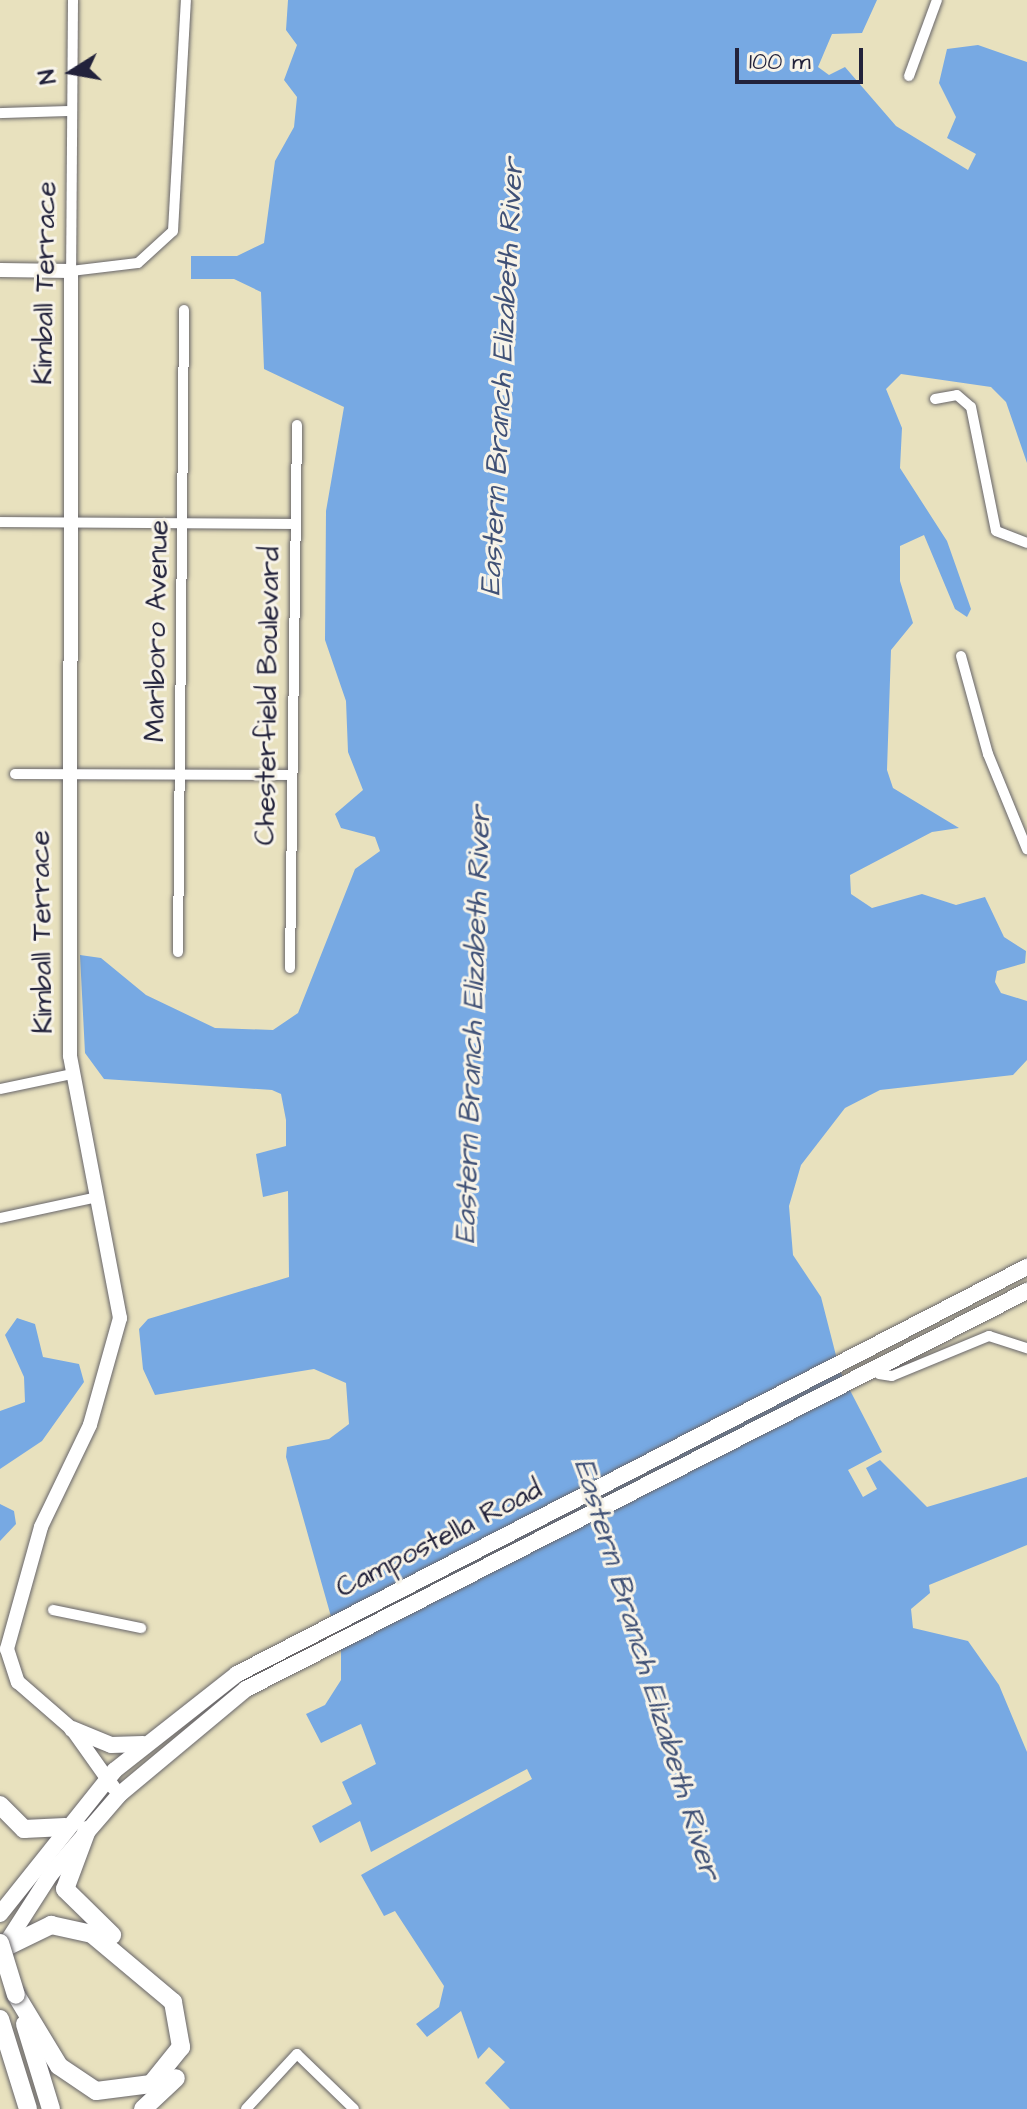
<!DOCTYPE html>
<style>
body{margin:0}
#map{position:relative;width:1027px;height:2109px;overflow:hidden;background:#e8e1be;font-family:"Architects Daughter",sans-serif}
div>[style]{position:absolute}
.water>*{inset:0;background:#77a9e3}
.roads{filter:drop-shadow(0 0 2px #676569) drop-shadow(0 0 2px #676569)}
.street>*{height:10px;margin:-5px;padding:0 5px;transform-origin:5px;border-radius:5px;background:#fff}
.secondary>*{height:14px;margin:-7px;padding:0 7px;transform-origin:7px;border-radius:7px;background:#fff}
.primary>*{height:16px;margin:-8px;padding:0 8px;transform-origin:8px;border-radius:8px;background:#fff}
.highway>*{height:18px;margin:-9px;padding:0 9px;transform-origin:9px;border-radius:9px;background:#fff}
.bridges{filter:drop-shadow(0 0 2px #676569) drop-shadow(0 0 2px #676569)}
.highway-bridge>*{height:18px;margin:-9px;padding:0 9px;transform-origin:9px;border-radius:9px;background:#fff}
span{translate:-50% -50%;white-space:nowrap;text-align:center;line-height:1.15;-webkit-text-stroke:6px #f7f3e8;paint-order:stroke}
.street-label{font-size:28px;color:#22223b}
.water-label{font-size:30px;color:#405176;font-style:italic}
.north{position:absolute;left:32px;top:32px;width:80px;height:80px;-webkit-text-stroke:6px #f7f3e8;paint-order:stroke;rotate:259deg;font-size:22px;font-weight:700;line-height:32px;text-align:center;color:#22223b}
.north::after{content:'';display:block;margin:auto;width:28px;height:36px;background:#22223b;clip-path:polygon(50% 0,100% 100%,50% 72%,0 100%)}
.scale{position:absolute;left:735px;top:48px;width:128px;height:36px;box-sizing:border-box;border:4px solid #22223b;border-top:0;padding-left:10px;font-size:24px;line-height:28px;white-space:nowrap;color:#22223b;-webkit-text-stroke:6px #f7f3e8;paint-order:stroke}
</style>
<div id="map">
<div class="water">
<i style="clip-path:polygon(288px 0,877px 0,862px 33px,832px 34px,818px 67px,829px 75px,845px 67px,896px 126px,968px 170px,976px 154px,947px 138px,956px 117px,939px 83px,947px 49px,978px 45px,1027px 62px,1027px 463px,1006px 402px,991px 387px,901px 374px,886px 389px,902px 428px,900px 468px,947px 541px,971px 609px,967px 617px,955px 609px,924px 535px,900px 546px,900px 581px,913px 623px,891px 650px,887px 770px,893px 788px,959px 828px,932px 832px,850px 875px,851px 894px,872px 908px,922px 894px,956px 905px,985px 897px,1004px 937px,1026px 951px,1025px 963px,997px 971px,995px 982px,1001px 993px,1027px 1001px,1027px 1060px,1013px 1075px,880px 1090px,845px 1108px,801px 1165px,789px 1206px,793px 1255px,821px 1297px,840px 1371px,882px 1452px,848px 1470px,863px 1497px,877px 1489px,866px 1468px,880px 1460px,927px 1507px,1027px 1477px,1027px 1545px,929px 1585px,930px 1593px,911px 1609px,913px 1628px,968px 1641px,999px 1685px,1027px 1752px,1027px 2109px,510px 2109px,485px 2083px,505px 2062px,489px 2047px,478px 2059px,461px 2011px,427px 2037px,416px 2024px,439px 2007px,444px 1986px,395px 1911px,384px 1916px,361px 1875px,532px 1779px,527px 1769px,371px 1852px,360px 1821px,320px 1843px,312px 1826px,352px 1804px,342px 1782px,376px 1764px,361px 1724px,321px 1743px,306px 1714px,325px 1705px,341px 1680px,341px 1652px,286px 1457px,287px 1447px,329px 1439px,349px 1424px,346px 1383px,314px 1369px,155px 1395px,143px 1369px,139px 1329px,148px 1319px,289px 1277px,288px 1191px,263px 1197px,256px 1154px,286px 1146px,286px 1120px,281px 1094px,272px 1090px,104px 1079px,85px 1053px,80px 955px,101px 958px,146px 995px,215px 1028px,273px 1030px,298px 1013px,355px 869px,380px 851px,375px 837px,341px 828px,335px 814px,363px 790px,348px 752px,346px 701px,325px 640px,326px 511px,344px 407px,264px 369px,261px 292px,234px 279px,191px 279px,191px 256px,237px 256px,264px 243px,275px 161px,294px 127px,297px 97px,284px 80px,297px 45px,286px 30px)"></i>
<i style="clip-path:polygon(17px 1318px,35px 1324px,43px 1357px,79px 1364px,84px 1382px,42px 1441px,0 1469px,0 1411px,25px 1402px,24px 1377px,5px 1335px)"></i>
<i style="clip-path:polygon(0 1504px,14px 1511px,16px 1524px,0 1541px)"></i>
</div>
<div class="roads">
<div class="street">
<i style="left:73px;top:0;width:271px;rotate:90.4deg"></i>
<i style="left:71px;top:271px;width:67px;rotate:-6.8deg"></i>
<i style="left:138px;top:263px;width:47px;rotate:-42.4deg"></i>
<i style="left:173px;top:231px;width:231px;rotate:-86.8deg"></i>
<i style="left:909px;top:76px;width:81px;rotate:-69.8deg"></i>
<i style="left:0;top:113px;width:72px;rotate:-1.6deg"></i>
<i style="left:935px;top:399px;width:22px;rotate:-10deg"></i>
<i style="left:957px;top:395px;width:18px;rotate:41deg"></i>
<i style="left:971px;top:407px;width:126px;rotate:78.6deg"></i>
<i style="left:996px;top:531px;width:33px;rotate:21deg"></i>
<i style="left:0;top:522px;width:294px;rotate:0.4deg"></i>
<i style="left:961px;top:656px;width:102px;rotate:74.6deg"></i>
<i style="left:988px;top:754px;width:103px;rotate:67.7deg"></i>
<i style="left:15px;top:774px;width:275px;rotate:0.2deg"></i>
<i style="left:178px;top:952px;width:642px;rotate:-89.46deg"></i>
<i style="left:290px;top:968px;width:543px;rotate:-89.26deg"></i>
<i style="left:0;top:1089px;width:74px;rotate:-11.8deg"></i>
<i style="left:0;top:1218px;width:99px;rotate:-12.2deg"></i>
<i style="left:879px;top:1374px;width:13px;rotate:9deg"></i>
<i style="left:892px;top:1376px;width:105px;rotate:-22.4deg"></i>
<i style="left:989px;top:1336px;width:40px;rotate:18deg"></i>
<i style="left:53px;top:1610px;width:90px;rotate:11.6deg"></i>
<i style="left:246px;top:2109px;width:75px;rotate:-47.2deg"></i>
<i style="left:297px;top:2054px;width:79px;rotate:44deg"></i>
</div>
<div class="secondary">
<i style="left:0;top:270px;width:71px;rotate:0.8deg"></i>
<i style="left:71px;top:271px;width:785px;rotate:90.07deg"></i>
<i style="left:70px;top:1056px;width:267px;rotate:79.2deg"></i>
<i style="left:120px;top:1318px;width:111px;rotate:105.7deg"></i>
<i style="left:90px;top:1425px;width:113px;rotate:115.7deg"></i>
<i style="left:41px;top:1527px;width:127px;rotate:105.6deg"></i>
<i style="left:7px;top:1649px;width:35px;rotate:72deg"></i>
<i style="left:18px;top:1682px;width:72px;rotate:41deg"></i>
<i style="left:72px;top:1729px;width:72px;rotate:54.6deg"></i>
</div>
<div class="primary">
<i style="left:72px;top:1729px;width:42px;rotate:22.3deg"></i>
<i style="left:111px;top:1745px;width:32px;rotate:-2deg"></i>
<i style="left:0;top:1914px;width:184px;rotate:-51.4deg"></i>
<i style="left:115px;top:1770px;width:155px;rotate:-38.2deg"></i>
<i style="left:237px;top:1674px;width:889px;rotate:-27.26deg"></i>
<i style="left:0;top:1953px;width:93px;rotate:-57.3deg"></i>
<i style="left:50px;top:1875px;width:107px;rotate:-49.2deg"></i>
<i style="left:120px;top:1794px;width:164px;rotate:-39.8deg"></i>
<i style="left:246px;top:1689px;width:877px;rotate:-27deg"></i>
</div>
<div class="highway">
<i style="left:0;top:1805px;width:34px;rotate:45deg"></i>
<i style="left:24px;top:1829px;width:41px;rotate:-2.8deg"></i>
<i style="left:87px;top:1830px;width:63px;rotate:110.4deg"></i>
<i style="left:65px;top:1889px;width:66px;rotate:44.4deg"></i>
<i style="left:2px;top:1949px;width:55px;rotate:-26.1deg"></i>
<i style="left:51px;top:1925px;width:42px;rotate:12.4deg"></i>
<i style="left:92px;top:1934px;width:106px;rotate:40deg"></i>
<i style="left:173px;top:2002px;width:46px;rotate:79.9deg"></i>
<i style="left:181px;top:2047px;width:48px;rotate:129deg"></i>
<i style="left:151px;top:2084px;width:55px;rotate:172.7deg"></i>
<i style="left:96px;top:2091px;width:45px;rotate:-146deg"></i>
<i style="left:59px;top:2066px;width:83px;rotate:-121.2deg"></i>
<i style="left:0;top:2019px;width:94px;rotate:72.7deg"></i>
<i style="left:25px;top:2024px;width:89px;rotate:73deg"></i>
<i style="left:143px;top:2109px;width:45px;rotate:-43.2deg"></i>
</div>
</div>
<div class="bridges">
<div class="highway-bridge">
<i style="left:0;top:1943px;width:54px;rotate:72.9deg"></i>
</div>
</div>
<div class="street-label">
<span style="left:45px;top:283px;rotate:-89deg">Kimball Terrace</span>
<span style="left:157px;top:631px;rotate:-89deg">Marlboro Avenue</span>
<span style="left:268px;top:696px;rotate:-89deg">Chesterfield Boulevard</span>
<span style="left:42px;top:932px;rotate:-91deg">Kimball Terrace</span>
<span style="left:439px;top:1539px;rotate:-27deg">Campostella Road</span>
</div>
<div class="water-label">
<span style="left:502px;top:377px;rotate:-87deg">Eastern Branch Elizabeth River</span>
<span style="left:473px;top:1025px;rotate:-88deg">Eastern Branch Elizabeth River</span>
<span style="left:647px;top:1669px;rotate:73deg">Eastern Branch Elizabeth River</span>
</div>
<div class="north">N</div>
<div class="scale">100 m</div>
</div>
